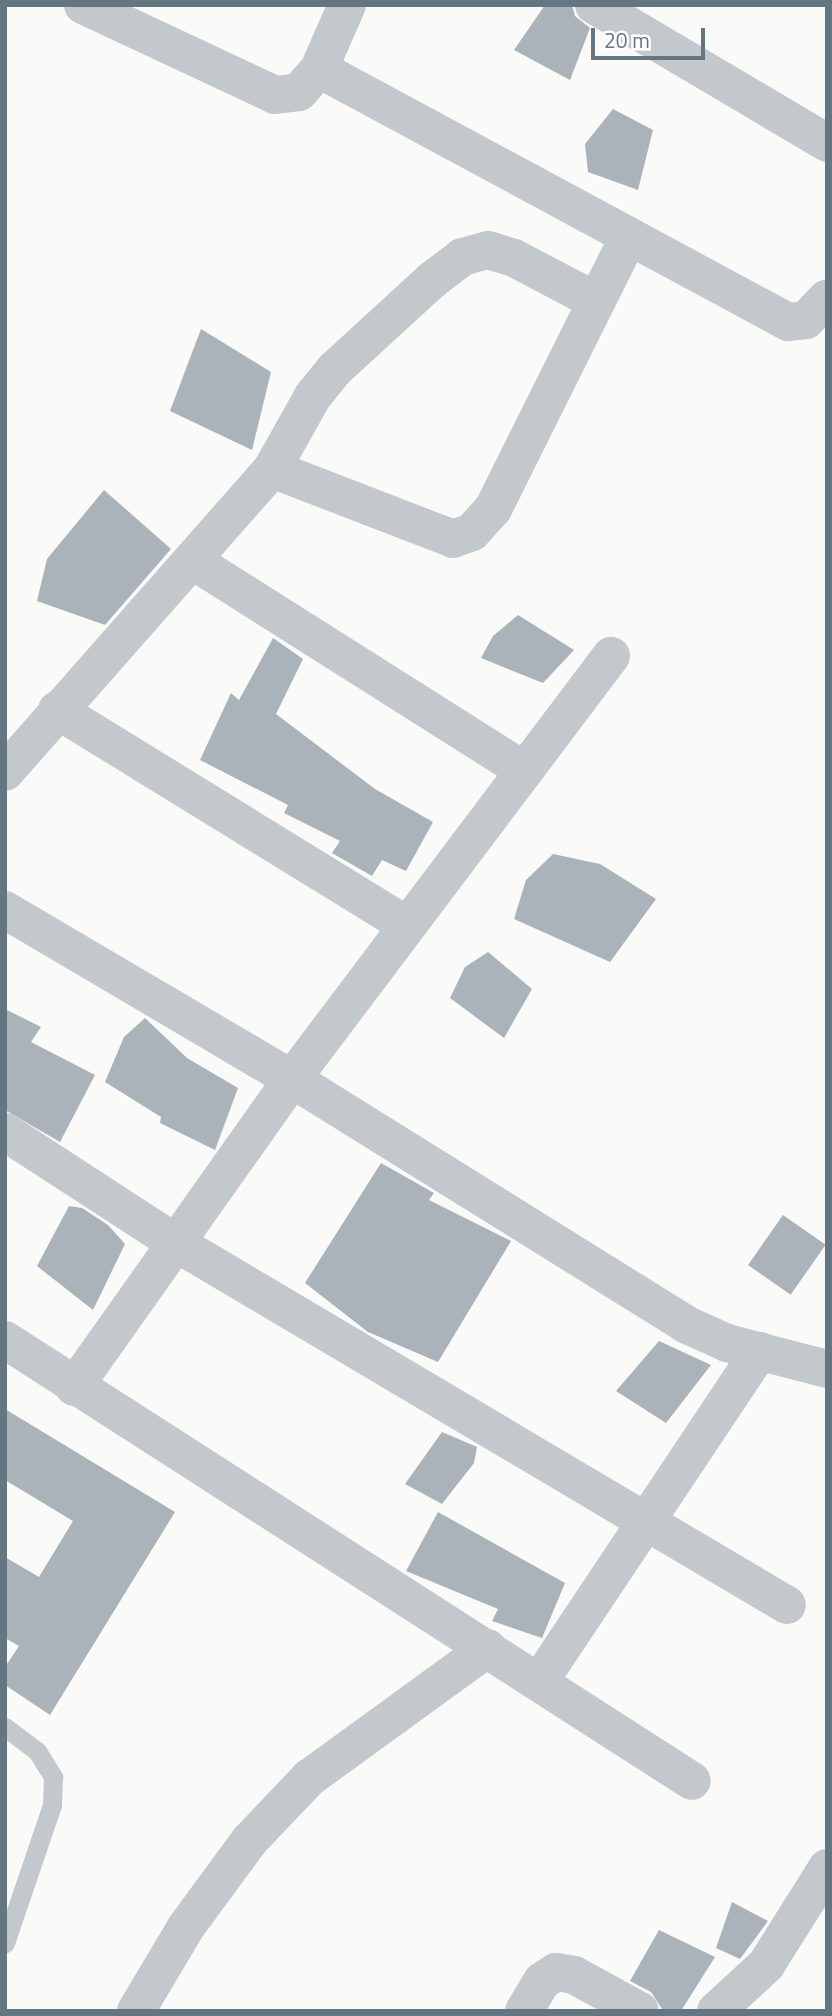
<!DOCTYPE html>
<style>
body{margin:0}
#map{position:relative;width:832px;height:2016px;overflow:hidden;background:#fafaf8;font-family:"Titillium Web",sans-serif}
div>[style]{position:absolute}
.building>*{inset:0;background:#aab3b9;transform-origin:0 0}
.lane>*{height:19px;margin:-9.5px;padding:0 9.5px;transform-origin:9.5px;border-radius:9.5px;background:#c3c8cc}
.street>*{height:38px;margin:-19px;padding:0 19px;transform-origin:19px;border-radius:19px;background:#c3c8cc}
span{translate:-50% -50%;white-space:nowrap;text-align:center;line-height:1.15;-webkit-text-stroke:7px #fff;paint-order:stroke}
.frame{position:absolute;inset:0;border:7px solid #657683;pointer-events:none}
.scale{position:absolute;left:591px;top:28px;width:114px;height:32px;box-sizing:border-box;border:4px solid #657683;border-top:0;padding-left:9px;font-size:21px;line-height:24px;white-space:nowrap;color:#657683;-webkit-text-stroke:5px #fff;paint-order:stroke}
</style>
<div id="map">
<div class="building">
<i style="clip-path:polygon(545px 5px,572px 5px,575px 16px,590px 28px,570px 80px,514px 50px)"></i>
<i style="clip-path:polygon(613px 109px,653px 130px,638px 190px,588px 172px,585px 144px)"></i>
<i style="clip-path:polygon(201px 329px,271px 372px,252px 450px,170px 411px)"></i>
<i style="clip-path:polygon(104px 490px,171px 549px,105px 625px,37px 601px,47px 559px)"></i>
<i style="clip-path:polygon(518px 615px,574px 650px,543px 683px,481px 658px,493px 636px)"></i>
<i style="clip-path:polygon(273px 638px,303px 659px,276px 714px,375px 789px,433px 822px,406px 871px,382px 860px,372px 876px,332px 853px,340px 841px,284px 813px,288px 805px,200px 760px,231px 693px,239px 700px)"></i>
<i style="clip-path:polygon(553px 854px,600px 864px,656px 899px,610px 962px,514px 919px,526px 880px)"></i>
<i style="clip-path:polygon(488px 952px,532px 989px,504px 1038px,450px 998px,465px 967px)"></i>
<i style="clip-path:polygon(5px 1009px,41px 1027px,31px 1042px,95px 1075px,60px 1142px,5px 1110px)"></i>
<i style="clip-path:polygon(145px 1018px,187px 1058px,238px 1088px,215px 1150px,160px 1123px,161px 1117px,105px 1082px,124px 1037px)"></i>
<i style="clip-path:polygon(381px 1163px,434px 1193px,429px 1200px,511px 1241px,438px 1362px,368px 1332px,305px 1283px)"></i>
<i style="clip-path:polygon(69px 1206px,82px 1208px,108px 1225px,125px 1244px,93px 1310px,37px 1266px)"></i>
<i style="left:783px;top:1215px;width:52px;height:61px;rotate:35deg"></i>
<i style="clip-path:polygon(659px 1341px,711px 1365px,666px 1423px,616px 1391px)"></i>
<i style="clip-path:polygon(5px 1409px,175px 1512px,50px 1715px,5px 1685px,5px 1667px,19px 1646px,5px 1638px,5px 1557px,39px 1577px,73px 1521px,5px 1480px)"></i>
<i style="clip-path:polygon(442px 1432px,477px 1447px,474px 1463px,442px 1504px,405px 1484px)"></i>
<i style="clip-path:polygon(438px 1512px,565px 1583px,542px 1638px,492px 1621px,498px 1609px,406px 1571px)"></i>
<i style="clip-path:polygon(732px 1902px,768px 1921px,740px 1959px,716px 1948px)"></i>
<i style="clip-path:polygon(659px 1930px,715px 1957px,681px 2011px,662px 2009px,651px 1992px,630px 1981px)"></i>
</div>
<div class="lane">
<i style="left:5px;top:1727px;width:40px;rotate:37deg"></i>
<i style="left:37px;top:1751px;width:31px;rotate:58deg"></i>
<i style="left:53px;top:1777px;width:28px;rotate:92deg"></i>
<i style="left:52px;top:1805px;width:146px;rotate:108.8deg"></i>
</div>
<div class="street">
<i style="left:83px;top:5px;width:212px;rotate:25.1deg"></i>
<i style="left:275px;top:95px;width:24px;rotate:-7deg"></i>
<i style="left:299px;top:92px;width:30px;rotate:-49deg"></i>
<i style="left:319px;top:69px;width:70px;rotate:-66.4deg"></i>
<i style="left:594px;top:5px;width:271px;rotate:30.6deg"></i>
<i style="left:319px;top:69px;width:533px;rotate:28.34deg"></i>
<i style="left:788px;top:322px;width:18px;rotate:-6deg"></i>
<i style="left:806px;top:320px;width:30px;rotate:-46deg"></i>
<i style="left:272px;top:469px;width:194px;rotate:21.1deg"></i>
<i style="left:453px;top:539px;width:20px;rotate:-20deg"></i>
<i style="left:472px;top:532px;width:31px;rotate:-48deg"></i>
<i style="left:493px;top:509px;width:305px;rotate:-63.5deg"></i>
<i style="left:193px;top:561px;width:391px;rotate:32.3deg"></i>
<i style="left:57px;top:710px;width:411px;rotate:31.6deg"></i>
<i style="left:5px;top:772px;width:404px;rotate:-48.6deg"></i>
<i style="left:272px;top:469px;width:84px;rotate:-60.7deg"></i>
<i style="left:313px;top:396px;width:35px;rotate:-51deg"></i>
<i style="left:335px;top:369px;width:132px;rotate:-42.5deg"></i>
<i style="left:432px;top:280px;width:38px;rotate:-37deg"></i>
<i style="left:462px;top:257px;width:27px;rotate:-15deg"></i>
<i style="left:488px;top:250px;width:27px;rotate:17deg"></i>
<i style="left:514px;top:258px;width:90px;rotate:27.7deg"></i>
<i style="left:5px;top:910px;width:333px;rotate:30.5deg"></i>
<i style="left:292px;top:1079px;width:465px;rotate:31.9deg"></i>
<i style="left:687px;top:1325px;width:44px;rotate:24.2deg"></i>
<i style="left:727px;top:1343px;width:103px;rotate:14.6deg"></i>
<i style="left:5px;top:1132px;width:204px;rotate:33deg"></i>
<i style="left:176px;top:1243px;width:710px;rotate:30.65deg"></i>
<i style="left:5px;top:1340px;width:816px;rotate:32.7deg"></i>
<i style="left:74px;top:1387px;width:377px;rotate:-54.7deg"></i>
<i style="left:292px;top:1079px;width:530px;rotate:-52.98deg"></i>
<i style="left:539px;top:1682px;width:398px;rotate:-56.3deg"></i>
<i style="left:136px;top:2011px;width:98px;rotate:-59.2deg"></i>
<i style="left:186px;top:1927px;width:108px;rotate:-53.7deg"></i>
<i style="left:250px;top:1840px;width:86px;rotate:-46.4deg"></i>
<i style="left:309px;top:1778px;width:221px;rotate:-36deg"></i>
<i style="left:524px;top:2011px;width:35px;rotate:-59deg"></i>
<i style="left:542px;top:1981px;width:17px;rotate:-33deg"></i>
<i style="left:556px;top:1972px;width:18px;rotate:9deg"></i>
<i style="left:574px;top:1975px;width:75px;rotate:28.6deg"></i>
<i style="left:716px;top:2011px;width:68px;rotate:-42.6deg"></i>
<i style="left:766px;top:1965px;width:115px;rotate:-57.8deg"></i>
</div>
<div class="frame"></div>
<div class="scale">20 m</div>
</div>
